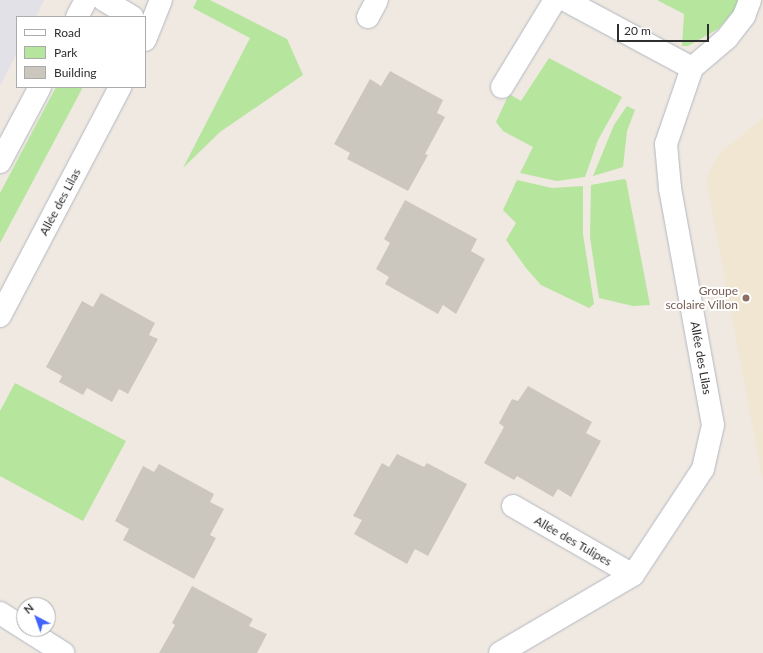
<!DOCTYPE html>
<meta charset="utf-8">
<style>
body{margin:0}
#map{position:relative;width:763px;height:653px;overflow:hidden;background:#efe9e1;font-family:Lato,sans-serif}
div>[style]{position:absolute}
.industrial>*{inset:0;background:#e3e1e8}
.education>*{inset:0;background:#f0e6d1}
.green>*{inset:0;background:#b6e59e}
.building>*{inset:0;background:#cbc7bf}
.roads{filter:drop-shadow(0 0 1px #b4b7c1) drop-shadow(0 0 1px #b4b7c1)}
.minor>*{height:22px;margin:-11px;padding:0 11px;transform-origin:11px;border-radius:11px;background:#fff}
.dots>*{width:11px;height:11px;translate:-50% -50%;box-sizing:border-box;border:2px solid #fff;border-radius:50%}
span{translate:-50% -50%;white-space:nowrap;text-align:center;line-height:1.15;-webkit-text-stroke:4px #fff;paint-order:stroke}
.street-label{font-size:12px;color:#2e2e2e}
.education-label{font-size:12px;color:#785e54}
.right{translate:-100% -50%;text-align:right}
.legend{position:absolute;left:16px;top:16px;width:130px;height:72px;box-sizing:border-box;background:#fff;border:1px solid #ababab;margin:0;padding:5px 7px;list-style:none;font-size:12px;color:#2e2e2e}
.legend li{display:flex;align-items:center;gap:8px;height:20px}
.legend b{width:20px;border:1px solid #ababab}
.north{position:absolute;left:16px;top:597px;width:40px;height:40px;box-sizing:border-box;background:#fff;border:1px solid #ababab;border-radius:50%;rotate:319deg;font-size:11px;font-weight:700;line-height:16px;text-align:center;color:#2e2e2e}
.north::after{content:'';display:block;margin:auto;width:14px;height:18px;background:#4264fb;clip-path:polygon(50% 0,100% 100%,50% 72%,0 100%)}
.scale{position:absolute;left:617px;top:24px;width:92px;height:18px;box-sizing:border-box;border:2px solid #2e2e2e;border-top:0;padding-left:5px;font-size:12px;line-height:14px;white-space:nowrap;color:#2e2e2e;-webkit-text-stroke:3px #fff;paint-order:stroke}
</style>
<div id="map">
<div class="industrial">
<i style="clip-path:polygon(0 0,44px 0,36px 17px,17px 17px,17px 53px,0 86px)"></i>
</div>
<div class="education">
<i style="clip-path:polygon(763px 118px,763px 482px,706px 178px,720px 153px)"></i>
</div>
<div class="green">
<i style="clip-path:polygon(197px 0,210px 0,287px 39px,303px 75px,220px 132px,183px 168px,250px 38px,193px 8px)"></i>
<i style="clip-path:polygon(657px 0,740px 0,734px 11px,718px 29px,688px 46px,682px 46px,684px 14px)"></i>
<i style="clip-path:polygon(549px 58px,622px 97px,598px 140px,585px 177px,557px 181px,520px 173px,533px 147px,503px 131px,496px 122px,509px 94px,521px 101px)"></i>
<i style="clip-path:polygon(56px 87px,83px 87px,0 243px,0 193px)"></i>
<i style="clip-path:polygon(627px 106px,635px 110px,627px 131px,623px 167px,593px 176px,614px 125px)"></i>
<i style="clip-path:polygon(624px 179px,626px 180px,650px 305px,633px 306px,599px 298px,590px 237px,591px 185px)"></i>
<i style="clip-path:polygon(517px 180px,552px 188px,583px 186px,583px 234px,594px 304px,589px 308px,541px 285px,526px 268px,506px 240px,516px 223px,503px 210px)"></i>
<i style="clip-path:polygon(15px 383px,126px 441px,83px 521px,0 476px,0 411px)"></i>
</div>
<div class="building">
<i style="clip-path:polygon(390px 71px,443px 100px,437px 113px,445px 117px,425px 154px,428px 155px,408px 191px,347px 159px,350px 153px,334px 144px,370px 79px,381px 86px)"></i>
<i style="clip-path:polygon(405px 200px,477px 239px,471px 251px,485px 259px,456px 314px,443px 305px,438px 314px,385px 284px,389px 277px,376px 269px,390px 243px,384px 239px)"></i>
<i style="clip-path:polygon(101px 293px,155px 323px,149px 335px,158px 339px,128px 394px,119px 389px,112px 402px,87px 388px,83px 395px,59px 382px,62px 376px,46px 367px,82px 301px,93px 307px)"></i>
<i style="clip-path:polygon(528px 386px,592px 422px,586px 433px,601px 441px,571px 497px,558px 489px,553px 497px,517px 476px,514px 480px,484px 463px,504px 427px,499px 423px,512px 399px,518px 401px)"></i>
<i style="clip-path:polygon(397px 454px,424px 467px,427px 463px,467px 484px,428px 556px,415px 549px,407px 564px,354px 534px,362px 520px,353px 516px,382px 463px,389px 467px)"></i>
<i style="clip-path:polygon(159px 464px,214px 494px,210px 502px,224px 509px,210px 535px,216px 538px,194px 579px,123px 540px,129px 529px,115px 521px,143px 466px,154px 472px)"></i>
<i style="clip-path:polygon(192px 586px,253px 619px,249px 626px,267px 634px,257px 653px,159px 653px,175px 625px,172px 623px)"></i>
</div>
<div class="roads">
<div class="minor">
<i style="left:104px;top:0;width:33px;rotate:31deg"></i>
<i style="left:77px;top:17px;width:19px;rotate:-62deg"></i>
<i style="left:368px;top:17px;width:19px;rotate:-62deg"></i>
<i style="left:145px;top:40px;width:43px;rotate:-68.2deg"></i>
<i style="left:692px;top:68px;width:46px;rotate:-40.6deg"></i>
<i style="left:727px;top:38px;width:28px;rotate:-52deg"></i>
<i style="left:744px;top:16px;width:17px;rotate:-69deg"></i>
<i style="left:502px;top:87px;width:102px;rotate:-58.7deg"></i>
<i style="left:0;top:162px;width:85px;rotate:-61.9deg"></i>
<i style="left:0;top:316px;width:259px;rotate:-62.3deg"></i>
<i style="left:513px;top:506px;width:138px;rotate:29.9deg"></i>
<i style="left:0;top:613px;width:75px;rotate:32.4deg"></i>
<i style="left:500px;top:653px;width:154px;rotate:-30.4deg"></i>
<i style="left:633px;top:575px;width:127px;rotate:-56.6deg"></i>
<i style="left:703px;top:469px;width:45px;rotate:-77.2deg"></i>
<i style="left:713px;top:425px;width:241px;rotate:-100.3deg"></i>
<i style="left:670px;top:188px;width:44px;rotate:-95.2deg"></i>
<i style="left:666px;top:144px;width:80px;rotate:-71.1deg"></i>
<i style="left:692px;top:68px;width:144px;rotate:-151.8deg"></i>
</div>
</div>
<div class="dots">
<i style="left:746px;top:298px;background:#8d6e63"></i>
</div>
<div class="street-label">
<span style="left:60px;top:202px;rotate:-62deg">Allée des Lilas</span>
<span style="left:701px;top:358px;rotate:80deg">Allée des Lilas</span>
<span style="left:573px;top:541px;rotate:30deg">Allée des Tulipes</span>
</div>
<div class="education-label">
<span class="right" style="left:738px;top:298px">Groupe<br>scolaire Villon</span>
</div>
<ul class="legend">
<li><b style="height:5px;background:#fff"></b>Road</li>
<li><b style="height:11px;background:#b6e59e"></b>Park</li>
<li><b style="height:11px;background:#cbc7bf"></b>Building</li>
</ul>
<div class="north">N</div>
<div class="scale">20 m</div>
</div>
